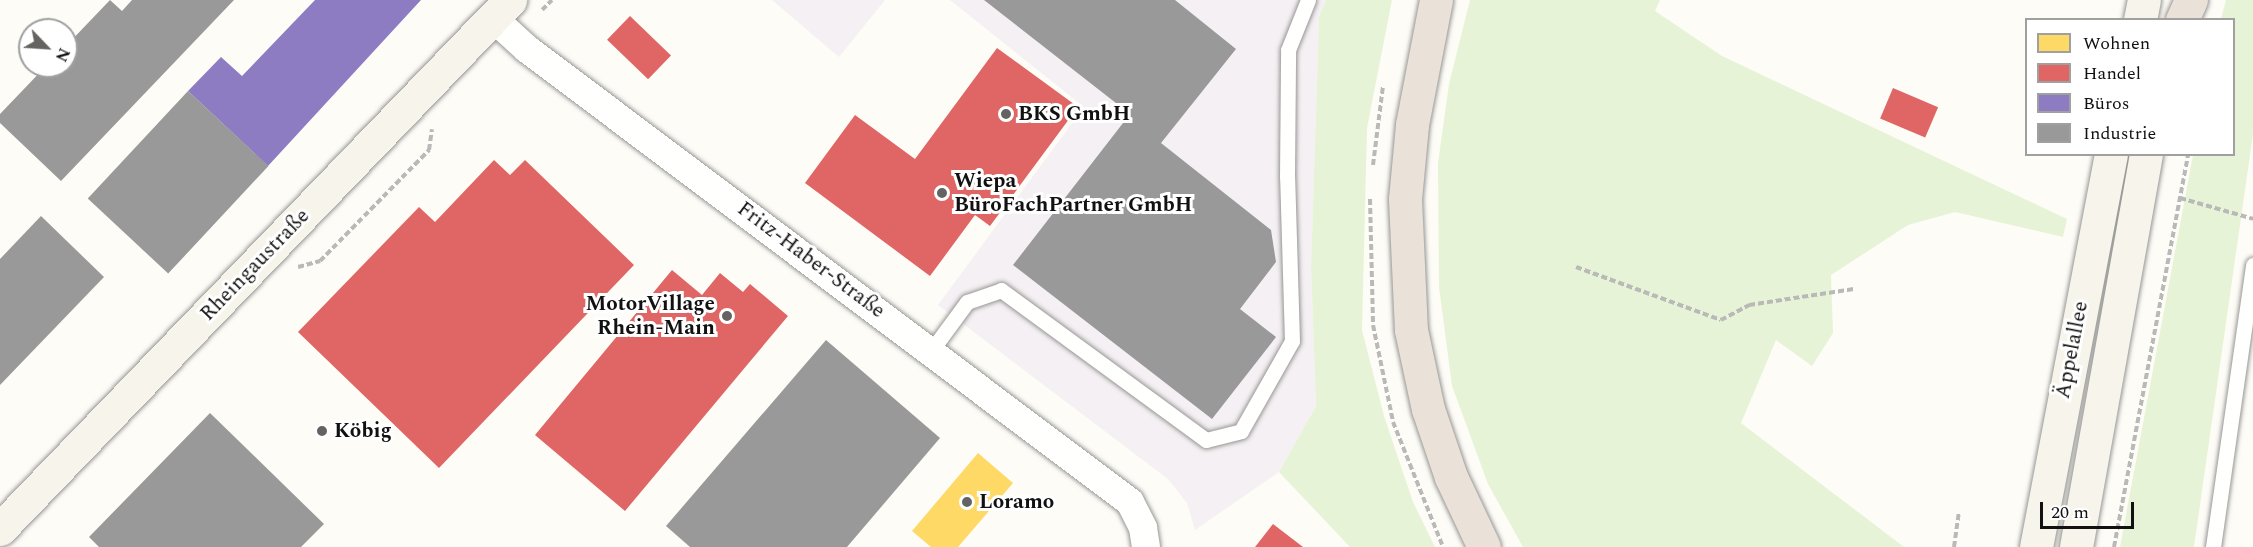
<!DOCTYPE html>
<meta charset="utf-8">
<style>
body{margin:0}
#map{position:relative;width:2253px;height:547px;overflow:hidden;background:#fdfcf7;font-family:Spectral,serif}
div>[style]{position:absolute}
.industrial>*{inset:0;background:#f5f0f3}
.green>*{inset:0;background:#e7f3d7}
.homes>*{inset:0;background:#ffd966}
.shops>*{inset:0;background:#e06666;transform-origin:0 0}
.offices>*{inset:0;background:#8e7cc3}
.industry>*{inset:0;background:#999;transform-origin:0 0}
.path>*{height:4px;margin-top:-2px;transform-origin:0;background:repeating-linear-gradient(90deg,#b9b9b8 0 6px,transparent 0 9px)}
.roads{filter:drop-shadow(0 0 2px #979795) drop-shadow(0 0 2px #979795)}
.lane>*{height:15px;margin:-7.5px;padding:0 7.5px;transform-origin:7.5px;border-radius:7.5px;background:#fffffe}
.street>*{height:28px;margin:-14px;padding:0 14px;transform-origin:14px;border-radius:14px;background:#fffffe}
.secondary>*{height:33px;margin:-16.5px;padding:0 16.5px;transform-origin:16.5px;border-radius:16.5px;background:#f6f4eb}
.highway>*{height:33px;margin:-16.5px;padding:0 16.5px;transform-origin:16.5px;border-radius:16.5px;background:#eae1d8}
.dots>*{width:16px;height:16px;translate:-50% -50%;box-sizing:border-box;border:3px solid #fff;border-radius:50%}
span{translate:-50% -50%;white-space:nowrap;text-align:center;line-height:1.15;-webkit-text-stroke:6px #fff;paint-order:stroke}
.poi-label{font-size:21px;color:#111;font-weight:700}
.left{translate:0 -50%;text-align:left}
.right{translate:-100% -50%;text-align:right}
.street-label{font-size:21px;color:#111}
.legend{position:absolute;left:2025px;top:18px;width:210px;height:138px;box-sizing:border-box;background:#fff;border:2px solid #a0a0a0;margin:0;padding:8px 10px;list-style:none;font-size:18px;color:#111}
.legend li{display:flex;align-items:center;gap:12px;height:30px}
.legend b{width:30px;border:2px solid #a0a0a0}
.north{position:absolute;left:18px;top:18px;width:60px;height:60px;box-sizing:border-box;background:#fff;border:2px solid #a0a0a0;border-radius:50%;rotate:115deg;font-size:16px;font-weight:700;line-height:24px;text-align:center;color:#111}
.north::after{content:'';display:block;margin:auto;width:21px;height:27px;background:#646362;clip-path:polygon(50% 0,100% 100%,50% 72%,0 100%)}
.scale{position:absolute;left:2040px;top:502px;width:94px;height:27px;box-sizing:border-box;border:3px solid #111;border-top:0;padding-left:8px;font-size:18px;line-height:21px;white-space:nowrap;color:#111;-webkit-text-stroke:4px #fff;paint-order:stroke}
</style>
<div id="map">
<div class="industrial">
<i style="clip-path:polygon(772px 0,885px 0,839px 57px)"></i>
<i style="clip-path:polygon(950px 0,1326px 0,1319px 17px,1311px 267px,1316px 406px,1279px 472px,1195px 530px,1187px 503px,1168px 479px,938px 305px,1084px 107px)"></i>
</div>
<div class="green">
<i style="clip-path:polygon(1326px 0,1392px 0,1367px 128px,1362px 330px,1384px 416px,1413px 502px,1435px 547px,1350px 547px,1279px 472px,1316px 406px,1311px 267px,1319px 17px)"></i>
<i style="clip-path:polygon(1470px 0,1660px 0,1655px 11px,1722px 56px,2067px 219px,2063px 237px,1955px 212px,1908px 225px,1831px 275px,1833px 333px,1812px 366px,1776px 340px,1741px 423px,1904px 547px,1523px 547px,1488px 484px,1452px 386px,1439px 287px,1438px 163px,1449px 84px)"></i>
<i style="clip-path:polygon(2226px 0,2253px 0,2253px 134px,2194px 547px,2120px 547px,2193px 155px,2234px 154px,2234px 20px,2221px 19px)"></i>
</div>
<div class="homes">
<i style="clip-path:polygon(978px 453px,1013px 483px,958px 547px,931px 547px,912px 531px)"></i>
</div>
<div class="shops">
<i style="left:630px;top:16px;width:57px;height:33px;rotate:44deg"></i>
<i style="clip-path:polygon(997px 48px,1078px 107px,990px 226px,975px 215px,930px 276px,805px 183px,855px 115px,915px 159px)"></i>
<i style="left:1893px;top:88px;width:49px;height:33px;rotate:23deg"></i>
<i style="clip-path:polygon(494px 160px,510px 175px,525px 160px,634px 265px,439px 468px,298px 332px,419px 207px,435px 222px)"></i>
<i style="clip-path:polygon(672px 270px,702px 295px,720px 273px,743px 292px,750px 284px,788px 316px,625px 511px,535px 435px)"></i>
<i style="clip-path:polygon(1273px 524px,1303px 547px,1255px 547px)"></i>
</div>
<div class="offices">
<i style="clip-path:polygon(315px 0,421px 0,268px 166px,188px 91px,221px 57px,242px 76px)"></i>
</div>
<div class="industry">
<i style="clip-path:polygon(110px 0,122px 11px,132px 0,234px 0,61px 181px,0 123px,0 114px,46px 66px,66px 66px,66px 46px)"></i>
<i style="clip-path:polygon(984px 0,1175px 0,1236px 49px,1161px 143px,1271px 230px,1276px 262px,1240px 309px,1276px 337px,1212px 419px,1013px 265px,1130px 114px)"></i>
<i style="left:188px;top:91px;width:110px;height:147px;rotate:43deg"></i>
<i style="clip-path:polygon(41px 216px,104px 277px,0 385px,0 259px)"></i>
<i style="clip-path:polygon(826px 340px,940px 438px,847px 547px,690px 547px,666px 526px)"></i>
<i style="clip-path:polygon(210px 413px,324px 524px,301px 547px,99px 547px,89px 537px)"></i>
</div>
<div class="path">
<i style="left:542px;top:10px;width:14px;rotate:-45deg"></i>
<i style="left:1373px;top:165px;width:80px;rotate:-82.8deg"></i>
<i style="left:2180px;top:198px;width:76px;rotate:16deg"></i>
<i style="left:1370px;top:199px;width:126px;rotate:88.6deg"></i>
<i style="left:1373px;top:325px;width:99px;rotate:78.3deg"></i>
<i style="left:1393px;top:422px;width:135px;rotate:68.2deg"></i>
<i style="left:298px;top:267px;width:23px;rotate:-15deg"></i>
<i style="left:320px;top:261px;width:156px;rotate:-45.5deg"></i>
<i style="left:429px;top:150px;width:21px;rotate:-82deg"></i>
<i style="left:1576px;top:267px;width:154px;rotate:20.1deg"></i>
<i style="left:1721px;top:320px;width:32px;rotate:-28deg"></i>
<i style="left:1749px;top:305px;width:106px;rotate:-8.7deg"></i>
<i style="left:1954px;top:547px;width:34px;rotate:-82deg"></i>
<i style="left:2114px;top:547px;width:400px;rotate:-79.3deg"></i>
</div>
<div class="roads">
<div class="lane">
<i style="left:931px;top:351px;width:61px;rotate:-53.7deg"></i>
<i style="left:967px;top:302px;width:36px;rotate:-19deg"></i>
<i style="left:1001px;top:290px;width:254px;rotate:36.2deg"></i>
<i style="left:1206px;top:440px;width:36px;rotate:-14deg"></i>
<i style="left:1241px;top:431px;width:103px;rotate:-60.5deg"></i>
<i style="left:1292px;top:341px;width:164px;rotate:-91.7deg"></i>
<i style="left:1287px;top:177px;width:127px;rotate:-89.5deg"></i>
<i style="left:1288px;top:50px;width:54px;rotate:-68.2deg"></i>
<i style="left:2213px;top:547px;width:285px;rotate:-81.9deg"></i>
</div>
<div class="street">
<i style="left:493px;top:18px;width:46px;rotate:42.4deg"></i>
<i style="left:527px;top:49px;width:754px;rotate:36.92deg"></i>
<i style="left:1130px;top:502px;width:29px;rotate:63deg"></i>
<i style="left:1143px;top:528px;width:19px;rotate:81deg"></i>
</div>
<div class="secondary">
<i style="left:2140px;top:20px;width:20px;rotate:-79deg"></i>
<i style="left:0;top:529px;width:735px;rotate:-46.05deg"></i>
<i style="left:2036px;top:547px;width:400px;rotate:-79.2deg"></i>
<i style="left:2076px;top:547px;width:399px;rotate:-79.9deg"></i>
</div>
<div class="highway">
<i style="left:1436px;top:0;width:127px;rotate:100.9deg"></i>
<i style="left:1412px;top:125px;width:74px;rotate:95.4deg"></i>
<i style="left:1405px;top:199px;width:131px;rotate:87.4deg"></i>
<i style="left:1411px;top:330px;width:81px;rotate:77.9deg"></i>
<i style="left:1428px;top:409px;width:72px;rotate:71.3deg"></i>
<i style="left:1451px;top:477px;width:77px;rotate:64.8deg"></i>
<i style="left:2182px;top:20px;width:22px;rotate:-66deg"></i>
</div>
</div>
<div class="dots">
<i style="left:1006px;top:114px;background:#646362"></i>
<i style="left:942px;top:193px;background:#646362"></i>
<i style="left:727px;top:316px;background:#646362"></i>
<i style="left:322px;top:431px;background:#646362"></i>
<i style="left:967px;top:502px;background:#646362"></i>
</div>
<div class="poi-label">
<span class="left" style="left:1018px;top:114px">BKS GmbH</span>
<span class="left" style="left:954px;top:193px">Wiepa<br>BüroFachPartner GmbH</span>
<span class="right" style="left:715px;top:316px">MotorVillage<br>Rhein-Main</span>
<span class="left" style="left:334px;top:431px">Köbig</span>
<span class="left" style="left:979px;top:502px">Loramo</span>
</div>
<div class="street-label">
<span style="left:811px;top:260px;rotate:37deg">Fritz-Haber-Straße</span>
<span style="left:255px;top:265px;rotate:-46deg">Rheingaustraße</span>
<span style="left:2072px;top:350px;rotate:-79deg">Äppelallee</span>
</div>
<ul class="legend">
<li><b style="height:16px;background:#ffd966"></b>Wohnen</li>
<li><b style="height:16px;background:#e06666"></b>Handel</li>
<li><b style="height:16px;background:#8e7cc3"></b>Büros</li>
<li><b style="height:16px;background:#999"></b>Industrie</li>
</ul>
<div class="north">N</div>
<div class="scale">20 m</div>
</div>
